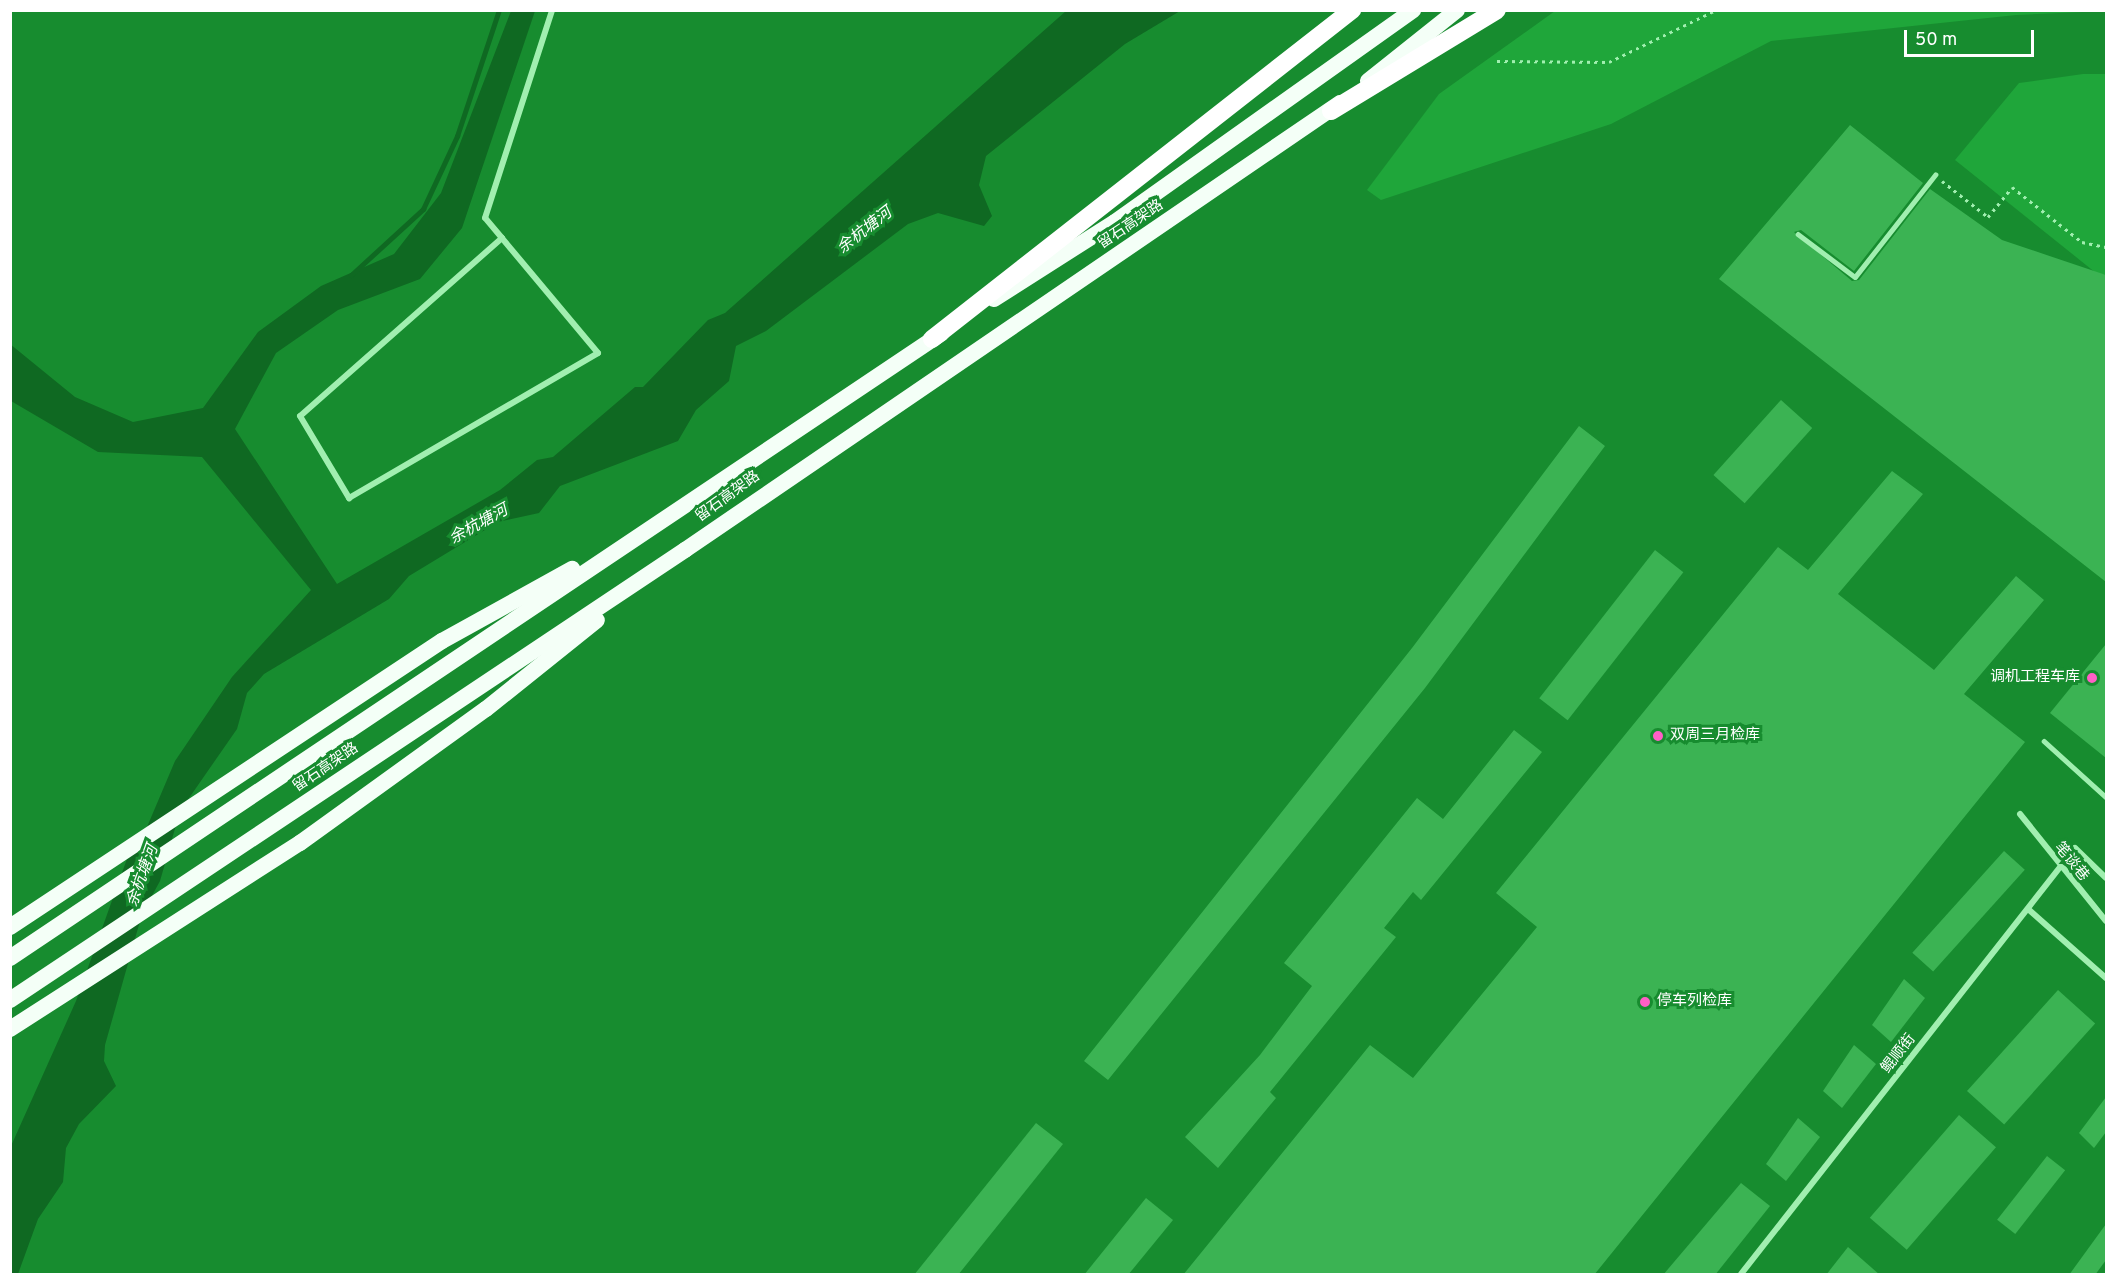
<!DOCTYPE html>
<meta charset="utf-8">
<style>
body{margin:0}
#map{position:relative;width:2117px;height:1285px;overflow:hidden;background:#178c2f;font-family:Overpass,"Noto Sans SC",sans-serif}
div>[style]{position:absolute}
.green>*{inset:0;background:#1fa63a}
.water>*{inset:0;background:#0f6922}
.stream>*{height:5px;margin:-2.5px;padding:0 2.5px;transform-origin:2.5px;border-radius:2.5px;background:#0f6922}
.building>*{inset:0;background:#3bb353;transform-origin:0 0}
.path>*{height:3px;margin-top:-1.5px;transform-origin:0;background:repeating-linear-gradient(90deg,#a1efb0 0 3px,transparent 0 7.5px)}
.service>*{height:4.5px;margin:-2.25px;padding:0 2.25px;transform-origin:2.25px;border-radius:2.25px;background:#a1efb0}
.minor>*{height:6px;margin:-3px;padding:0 3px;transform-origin:3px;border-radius:3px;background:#a1efb0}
.trunk>*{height:16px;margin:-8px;padding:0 8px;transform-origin:8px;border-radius:8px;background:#f4fff7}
.motorway>*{height:18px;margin:-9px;padding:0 9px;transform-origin:9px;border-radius:9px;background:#fff}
.minor-bridge>*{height:6px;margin:-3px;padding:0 3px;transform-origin:3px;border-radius:3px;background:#a1efb0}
.dots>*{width:16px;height:16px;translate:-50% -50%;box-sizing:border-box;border:3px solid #178c2f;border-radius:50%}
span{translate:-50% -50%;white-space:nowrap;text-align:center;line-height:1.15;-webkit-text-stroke:6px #178c2f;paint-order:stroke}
.street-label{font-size:15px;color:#fff}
.poi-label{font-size:15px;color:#fff}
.right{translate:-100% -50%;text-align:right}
.left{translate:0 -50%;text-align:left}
.water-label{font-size:16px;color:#fff;font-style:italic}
.frame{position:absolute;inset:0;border:12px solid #fff;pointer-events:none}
.scale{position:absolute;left:1904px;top:30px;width:130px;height:27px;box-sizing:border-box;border:3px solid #fff;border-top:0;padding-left:8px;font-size:18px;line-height:21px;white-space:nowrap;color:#fff;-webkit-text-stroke:4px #178c2f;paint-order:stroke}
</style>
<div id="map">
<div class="green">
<i style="clip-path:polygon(1555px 11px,2106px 10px,2106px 11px,2016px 15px,1771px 41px,1611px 124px,1381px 200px,1367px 190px,1439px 94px)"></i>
<i style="clip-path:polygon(2083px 74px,2106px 74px,2106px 275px,2096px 273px,1955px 160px,2019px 83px)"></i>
</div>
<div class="water">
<i style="clip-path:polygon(511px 11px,535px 11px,462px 228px,420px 279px,338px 310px,276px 353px,235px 429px,337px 584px,500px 490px,537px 460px,553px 457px,635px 387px,643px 387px,708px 320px,725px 313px,1066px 11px,1180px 11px,1125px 44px,986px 156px,979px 185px,992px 216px,984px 226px,938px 213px,908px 224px,766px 331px,736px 346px,729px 381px,696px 410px,678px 441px,560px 486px,539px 513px,498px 522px,409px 576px,389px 599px,264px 674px,247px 693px,237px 729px,180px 811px,160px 881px,142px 914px,105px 1045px,104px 1061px,116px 1086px,79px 1124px,66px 1148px,63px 1182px,38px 1219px,18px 1274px,11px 1274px,11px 1146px,76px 1001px,128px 856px,147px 827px,175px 761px,232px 677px,311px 590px,202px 457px,98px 452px,11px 401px,10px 344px,75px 397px,133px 422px,203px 408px,258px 332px,321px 286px,394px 254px,441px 193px)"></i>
</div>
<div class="stream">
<i style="left:351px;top:275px;width:98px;rotate:-42.5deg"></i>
<i style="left:423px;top:209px;width:81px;rotate:-65deg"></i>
<i style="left:457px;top:136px;width:133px;rotate:-71.6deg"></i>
</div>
<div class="building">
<i style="clip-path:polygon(1850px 125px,1923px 183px,1854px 271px,1801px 230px,1794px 232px,1852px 281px,1859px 280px,1930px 189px,2002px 240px,2106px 275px,2106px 582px,1719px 279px)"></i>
<i style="left:1781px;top:400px;width:42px;height:101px;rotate:42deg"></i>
<i style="clip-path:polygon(1579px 426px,1605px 446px,1425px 688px,1108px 1080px,1084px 1061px,1412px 648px)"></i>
<i style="clip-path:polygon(1892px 471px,1923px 494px,1838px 594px,1934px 670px,2016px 576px,2044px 600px,1964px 694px,2025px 742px,1594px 1275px,1183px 1275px,1370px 1045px,1413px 1078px,1537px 927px,1496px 893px,1778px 547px,1808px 570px)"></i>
<i style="left:1655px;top:550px;width:36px;height:188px;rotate:38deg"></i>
<i style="clip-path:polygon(2106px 644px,2106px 758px,2050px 713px)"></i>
<i style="clip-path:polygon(1514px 730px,1542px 752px,1421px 900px,1413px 892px,1384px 928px,1396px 937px,1270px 1092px,1276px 1098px,1218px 1168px,1185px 1137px,1260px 1055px,1312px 986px,1284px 963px,1417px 798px,1443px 819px)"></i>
<i style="left:2004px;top:851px;width:28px;height:137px;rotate:42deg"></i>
<i style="clip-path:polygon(1904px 979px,1925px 998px,1891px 1042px,1872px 1025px)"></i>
<i style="left:2058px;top:990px;width:50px;height:136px;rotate:42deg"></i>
<i style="clip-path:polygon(1854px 1045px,1876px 1064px,1842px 1108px,1823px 1091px)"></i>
<i style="clip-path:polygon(2106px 1097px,2106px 1132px,2094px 1148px,2079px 1133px)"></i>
<i style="left:1959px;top:1115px;width:49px;height:136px;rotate:41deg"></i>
<i style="clip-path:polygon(1798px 1118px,1820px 1137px,1786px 1181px,1766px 1164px)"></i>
<i style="clip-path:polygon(1036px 1123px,1063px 1144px,958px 1275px,914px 1275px)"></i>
<i style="left:2047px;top:1156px;width:23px;height:81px;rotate:38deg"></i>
<i style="clip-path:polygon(1741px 1183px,1770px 1206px,1715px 1275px,1663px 1275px)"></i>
<i style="clip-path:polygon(1146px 1198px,1173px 1220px,1128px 1275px,1084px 1275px)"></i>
<i style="clip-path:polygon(2106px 1224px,2106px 1260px,2095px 1275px,2069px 1275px)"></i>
<i style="clip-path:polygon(1848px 1247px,1880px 1275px,1826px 1275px)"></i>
</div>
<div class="path">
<i style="left:1497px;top:61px;width:112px;rotate:0.5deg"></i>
<i style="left:1609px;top:62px;width:119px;rotate:-25.9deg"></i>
<i style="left:1942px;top:181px;width:58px;rotate:38deg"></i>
<i style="left:1988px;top:217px;width:38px;rotate:-51deg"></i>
<i style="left:2012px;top:187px;width:89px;rotate:38.2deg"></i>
<i style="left:2082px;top:242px;width:25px;rotate:12deg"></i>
</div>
<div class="service">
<i style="left:1798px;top:234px;width:71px;rotate:37deg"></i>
<i style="left:1855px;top:277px;width:130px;rotate:-51.9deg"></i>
<i style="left:2044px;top:741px;width:84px;rotate:42.1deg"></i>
</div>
<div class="minor">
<i style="left:502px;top:238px;width:269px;rotate:138.6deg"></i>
<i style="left:300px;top:416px;width:96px;rotate:59.1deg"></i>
<i style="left:349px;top:498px;width:288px;rotate:-30.2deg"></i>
<i style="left:598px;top:353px;width:150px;rotate:-129.9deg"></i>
<i style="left:502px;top:238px;width:26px;rotate:-130deg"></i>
<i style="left:485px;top:218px;width:219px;rotate:-72.1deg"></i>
<i style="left:2028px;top:909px;width:104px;rotate:41.5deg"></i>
<i style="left:1741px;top:1274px;width:541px;rotate:-51.9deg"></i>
<i style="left:2075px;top:848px;width:43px;rotate:44.1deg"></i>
</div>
<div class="trunk">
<i style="left:1368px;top:81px;width:114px;rotate:-38.6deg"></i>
<i style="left:994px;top:299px;width:143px;rotate:-32.5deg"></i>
<i style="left:1115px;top:222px;width:366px;rotate:-35.4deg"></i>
<i style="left:10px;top:927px;width:518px;rotate:-33.51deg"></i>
<i style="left:442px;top:641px;width:149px;rotate:-29deg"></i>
<i style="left:10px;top:958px;width:1122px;rotate:-33.85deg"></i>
<i style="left:10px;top:1000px;width:811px;rotate:-33.69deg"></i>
<i style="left:685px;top:550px;width:793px;rotate:-34.31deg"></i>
<i style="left:10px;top:1029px;width:345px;rotate:-32.7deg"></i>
<i style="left:300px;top:843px;width:229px;rotate:-35.8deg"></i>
<i style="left:486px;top:709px;width:142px;rotate:-38.7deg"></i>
</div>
<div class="motorway">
<i style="left:1331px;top:111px;width:194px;rotate:-31.3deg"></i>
<i style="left:932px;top:339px;width:534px;rotate:-38.07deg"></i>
</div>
<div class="minor-bridge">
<i style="left:2020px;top:814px;width:137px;rotate:51.2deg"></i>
</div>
<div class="dots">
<i style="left:2092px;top:678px;background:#ff5fc6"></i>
<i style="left:1658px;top:736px;background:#ff5fc6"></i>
<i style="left:1645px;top:1002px;background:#ff5fc6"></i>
</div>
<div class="street-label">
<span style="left:1131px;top:225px;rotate:-34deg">留石高架路</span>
<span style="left:728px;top:497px;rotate:-36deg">留石高架路</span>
<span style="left:326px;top:768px;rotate:-34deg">留石高架路</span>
<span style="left:2071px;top:862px;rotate:51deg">笔谈巷</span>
<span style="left:1899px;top:1054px;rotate:-52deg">鲲顺街</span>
</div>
<div class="poi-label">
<span class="right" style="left:2080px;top:678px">调机工程车库</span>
<span class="left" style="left:1670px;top:736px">双周三月检库</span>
<span class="left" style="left:1657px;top:1002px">停车列检库</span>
</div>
<div class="water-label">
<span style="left:865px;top:231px;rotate:-38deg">余杭塘河</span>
<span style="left:479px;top:525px;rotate:-29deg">余杭塘河</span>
<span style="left:143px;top:876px;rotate:-70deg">余杭塘河</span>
</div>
<div class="frame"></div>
<div class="scale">50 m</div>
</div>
